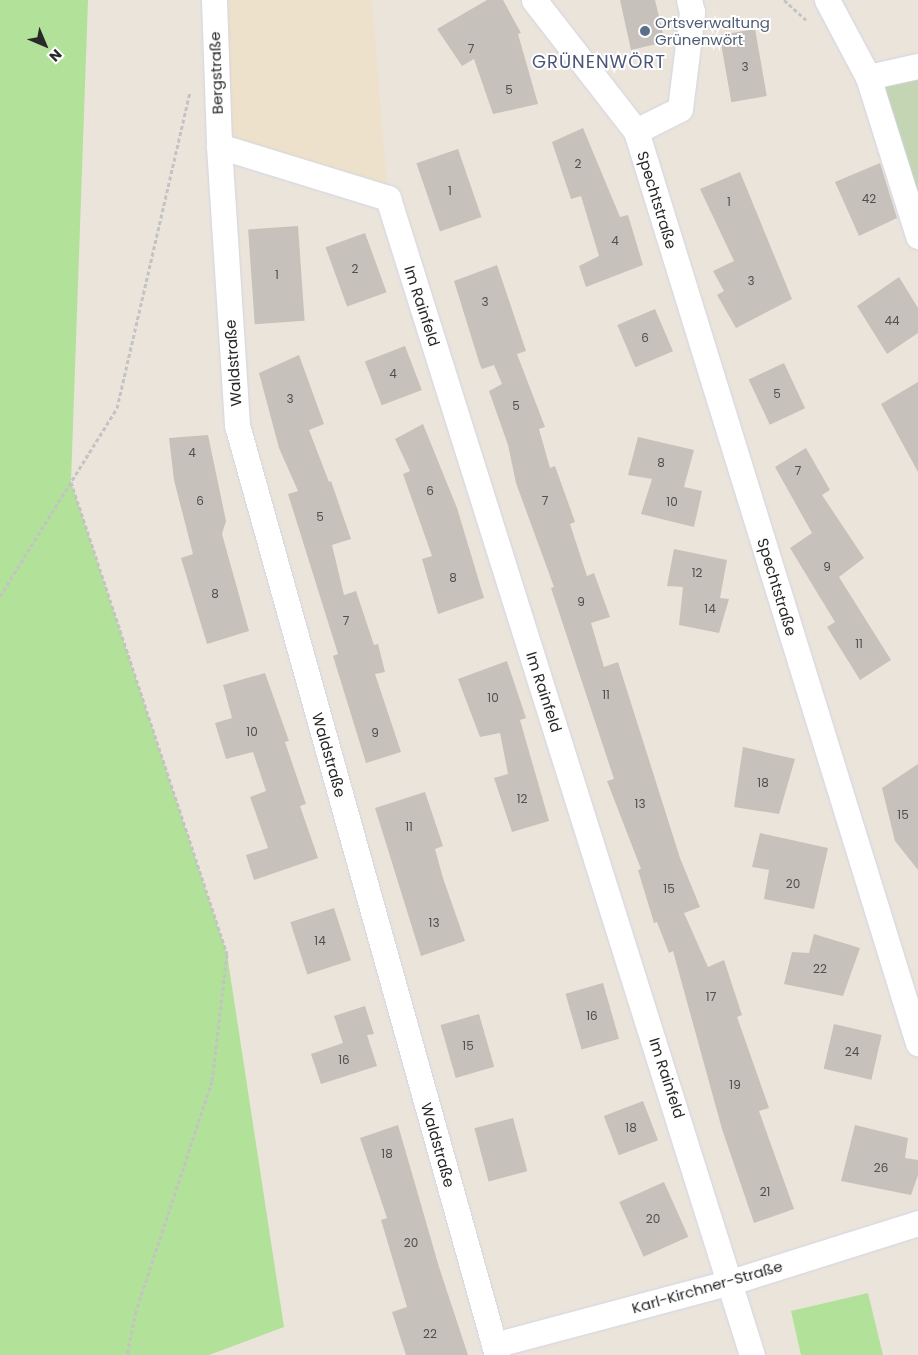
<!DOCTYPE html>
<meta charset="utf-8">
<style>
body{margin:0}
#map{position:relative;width:918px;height:1355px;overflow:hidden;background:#ebe4db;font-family:Poppins,sans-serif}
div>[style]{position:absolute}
.education>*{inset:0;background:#ede1cb}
.green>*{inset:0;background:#b2e199}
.cemetery>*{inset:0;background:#c4d5b3}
.building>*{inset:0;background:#c6c1bb;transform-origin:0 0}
.path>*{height:3px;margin-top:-1.5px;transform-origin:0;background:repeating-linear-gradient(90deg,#c3c3c3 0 4px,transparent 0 6.5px)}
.roads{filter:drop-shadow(0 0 1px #d1d4e2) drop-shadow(0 0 1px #d1d4e2)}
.minor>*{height:25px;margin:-12.5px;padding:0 12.5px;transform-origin:12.5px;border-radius:12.5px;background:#fff}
.dots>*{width:14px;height:14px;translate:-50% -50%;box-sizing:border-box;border:2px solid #fff;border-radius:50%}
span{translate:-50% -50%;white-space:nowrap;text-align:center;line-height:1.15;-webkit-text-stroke:4px #fff;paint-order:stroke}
.number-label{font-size:12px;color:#504f4e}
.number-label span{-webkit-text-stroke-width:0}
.service-label{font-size:15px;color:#4e5e75}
.left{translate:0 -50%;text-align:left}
.street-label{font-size:15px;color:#292929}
.quarter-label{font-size:18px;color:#4b5479;letter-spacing:1px}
.north{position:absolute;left:20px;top:20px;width:50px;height:50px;-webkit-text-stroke:4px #fff;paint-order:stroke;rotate:135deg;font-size:14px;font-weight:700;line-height:20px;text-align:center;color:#292929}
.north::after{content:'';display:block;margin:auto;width:18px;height:22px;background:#292929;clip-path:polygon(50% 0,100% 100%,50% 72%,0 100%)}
</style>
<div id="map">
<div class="education">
<i style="clip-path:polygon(220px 0,372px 0,388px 198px,219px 146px)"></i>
</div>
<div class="green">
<i style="clip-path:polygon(0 0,88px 0,71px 482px,227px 954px,284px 1327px,209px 1355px,0 1355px)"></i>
<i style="clip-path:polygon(868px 1293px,883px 1355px,801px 1355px,791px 1311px)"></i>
</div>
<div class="cemetery">
<i style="clip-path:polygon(918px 66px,918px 236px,868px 77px)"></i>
</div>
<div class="building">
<i style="clip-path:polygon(487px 0,503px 0,521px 33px,518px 34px,538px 104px,493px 114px,474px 59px,462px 66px,437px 29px)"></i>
<i style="clip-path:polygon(620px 0,655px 0,665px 42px,631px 50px)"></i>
<i style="left:755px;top:29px;width:68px;height:36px;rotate:80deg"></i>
<i style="clip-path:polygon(583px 128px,620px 217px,628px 215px,643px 265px,586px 287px,579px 266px,599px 256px,581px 196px,571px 199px,552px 142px)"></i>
<i style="left:458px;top:149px;width:72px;height:44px;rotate:71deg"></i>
<i style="clip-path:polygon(880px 163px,897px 218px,859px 236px,835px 182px)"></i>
<i style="clip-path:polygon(740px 172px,792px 299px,736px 328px,717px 295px,724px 291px,713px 271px,734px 261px,700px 189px)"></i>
<i style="left:298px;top:226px;width:95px;height:50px;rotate:86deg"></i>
<i style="left:365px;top:233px;width:63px;height:42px;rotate:70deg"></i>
<i style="clip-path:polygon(497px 265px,526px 351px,517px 354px,545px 427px,539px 429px,550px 468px,555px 466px,575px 522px,570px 524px,587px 576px,594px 573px,610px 617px,591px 623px,604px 667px,618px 662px,680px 858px,700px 907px,684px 913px,708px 967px,724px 960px,742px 1015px,737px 1017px,769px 1108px,759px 1111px,794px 1209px,754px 1223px,722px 1129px,673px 951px,669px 953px,657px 922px,654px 923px,638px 870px,641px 869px,607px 781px,614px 779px,551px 588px,554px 587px,516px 483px,508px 445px,489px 391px,502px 384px,494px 365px,482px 369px,480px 365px,454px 281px)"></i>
<i style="clip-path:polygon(899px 277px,918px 308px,918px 333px,887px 354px,857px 306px)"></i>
<i style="left:655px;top:309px;width:46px;height:41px;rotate:67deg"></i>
<i style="left:405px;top:346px;width:47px;height:43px;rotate:69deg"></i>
<i style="clip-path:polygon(299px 355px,324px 424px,309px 430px,329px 482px,331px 481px,351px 539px,332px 545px,344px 595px,356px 591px,374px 645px,378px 644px,385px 672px,375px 674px,401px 752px,366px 763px,333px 656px,338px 654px,288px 494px,298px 491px,279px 448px,259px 373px)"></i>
<i style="left:784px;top:363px;width:50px;height:39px;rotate:65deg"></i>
<i style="clip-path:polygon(918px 382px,918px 472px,881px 404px)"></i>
<i style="clip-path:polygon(423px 424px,457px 508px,484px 598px,438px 614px,422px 559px,432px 556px,403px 474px,410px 471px,395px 439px)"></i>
<i style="clip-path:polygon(208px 435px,226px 521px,222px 534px,249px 631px,207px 644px,181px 558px,193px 554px,174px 480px,169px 438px)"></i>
<i style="clip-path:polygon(638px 437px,694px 450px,684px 487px,702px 491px,694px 527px,641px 514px,652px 479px,628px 475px)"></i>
<i style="clip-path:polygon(806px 448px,830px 490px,822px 495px,864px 558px,839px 577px,891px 660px,860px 680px,827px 627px,835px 622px,790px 548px,812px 533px,775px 467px)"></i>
<i style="clip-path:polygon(674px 549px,727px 560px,720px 598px,729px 599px,719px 633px,679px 625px,683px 587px,667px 586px)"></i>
<i style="clip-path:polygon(507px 661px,526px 718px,520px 720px,549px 821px,512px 832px,494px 778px,508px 774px,500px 733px,480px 737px,458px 679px)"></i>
<i style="clip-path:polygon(265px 673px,289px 741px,285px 742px,306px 804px,300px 806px,318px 858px,254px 880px,246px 855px,268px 848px,250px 797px,266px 791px,253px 752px,226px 759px,215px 723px,232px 718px,223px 685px)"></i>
<i style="clip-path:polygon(743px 747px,795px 759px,779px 814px,734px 807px)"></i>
<i style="clip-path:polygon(918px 764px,918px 870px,895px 841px,882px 788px)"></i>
<i style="clip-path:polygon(425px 792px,443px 846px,435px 849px,443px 878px,465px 941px,421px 956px,375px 808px)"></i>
<i style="clip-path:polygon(760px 833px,828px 848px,814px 909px,764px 899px,769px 870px,752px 867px)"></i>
<i style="left:334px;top:908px;width:55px;height:46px;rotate:72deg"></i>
<i style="clip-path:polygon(814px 934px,860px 948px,843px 996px,784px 984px,792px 952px,809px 953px)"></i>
<i style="left:603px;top:983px;width:58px;height:39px;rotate:74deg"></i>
<i style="clip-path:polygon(365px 1006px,374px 1034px,367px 1035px,377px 1066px,321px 1084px,311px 1054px,343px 1043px,334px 1016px)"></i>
<i style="left:479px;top:1014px;width:55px;height:40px;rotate:74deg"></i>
<i style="left:834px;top:1024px;width:49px;height:46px;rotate:13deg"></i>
<i style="left:643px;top:1101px;width:42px;height:42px;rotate:69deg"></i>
<i style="left:513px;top:1118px;width:55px;height:40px;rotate:75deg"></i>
<i style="clip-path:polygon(398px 1125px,439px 1267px,468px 1355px,406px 1355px,392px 1312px,407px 1307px,381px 1220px,387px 1218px,360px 1138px)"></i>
<i style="clip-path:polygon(855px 1125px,908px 1138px,905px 1158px,918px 1160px,918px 1175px,911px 1195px,841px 1181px)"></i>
<i style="left:664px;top:1182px;width:60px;height:49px;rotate:66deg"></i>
</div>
<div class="path">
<i style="left:784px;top:0;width:31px;rotate:42deg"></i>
<i style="left:71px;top:482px;width:497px;rotate:71.7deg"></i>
<i style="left:227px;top:954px;width:128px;rotate:96.7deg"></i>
<i style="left:212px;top:1081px;width:242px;rotate:108.3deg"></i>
<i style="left:136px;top:1311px;width:45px;rotate:101.6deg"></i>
<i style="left:0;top:596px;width:221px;rotate:-58.1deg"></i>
<i style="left:117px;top:408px;width:323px;rotate:-77deg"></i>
</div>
<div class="roads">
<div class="minor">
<i style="left:214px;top:0;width:146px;rotate:88deg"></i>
<i style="left:219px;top:146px;width:280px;rotate:86.3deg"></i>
<i style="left:237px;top:425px;width:966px;rotate:74.38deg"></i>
<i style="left:534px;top:0;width:166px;rotate:52.1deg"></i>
<i style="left:636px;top:131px;width:49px;rotate:-26.6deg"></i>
<i style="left:680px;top:109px;width:98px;rotate:-82.9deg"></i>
<i style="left:692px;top:12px;width:12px;rotate:-104deg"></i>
<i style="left:827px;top:0;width:87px;rotate:62deg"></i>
<i style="left:868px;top:77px;width:167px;rotate:72.5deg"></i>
<i style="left:868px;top:77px;width:51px;rotate:-12.4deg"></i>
<i style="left:636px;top:131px;width:955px;rotate:72.82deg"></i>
<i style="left:219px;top:146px;width:177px;rotate:17.1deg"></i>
<i style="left:388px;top:198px;width:1213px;rotate:72.54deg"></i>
<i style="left:494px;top:1345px;width:245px;rotate:-14.9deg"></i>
<i style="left:731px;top:1282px;width:196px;rotate:-17.5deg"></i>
</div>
</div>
<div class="dots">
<i style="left:645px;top:31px;background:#5c6f8a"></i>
</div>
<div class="number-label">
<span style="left:471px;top:49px">7</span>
<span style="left:745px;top:67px">3</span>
<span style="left:509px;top:90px">5</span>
<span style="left:578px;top:164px">2</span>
<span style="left:450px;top:191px">1</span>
<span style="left:869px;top:199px">42</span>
<span style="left:729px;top:202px">1</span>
<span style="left:615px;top:241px">4</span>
<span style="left:355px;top:269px">2</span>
<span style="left:277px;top:275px">1</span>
<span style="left:751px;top:281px">3</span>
<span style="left:485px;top:302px">3</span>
<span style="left:892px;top:321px">44</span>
<span style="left:645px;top:338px">6</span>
<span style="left:393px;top:374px">4</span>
<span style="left:777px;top:394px">5</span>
<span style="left:290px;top:399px">3</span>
<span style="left:516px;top:406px">5</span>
<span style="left:192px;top:453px">4</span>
<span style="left:661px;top:463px">8</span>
<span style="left:798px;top:471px">7</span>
<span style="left:430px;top:491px">6</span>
<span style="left:200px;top:501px">6</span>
<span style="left:545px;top:501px">7</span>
<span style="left:672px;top:502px">10</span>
<span style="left:320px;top:517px">5</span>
<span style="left:827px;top:567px">9</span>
<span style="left:697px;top:573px">12</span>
<span style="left:453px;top:578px">8</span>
<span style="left:215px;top:594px">8</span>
<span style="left:581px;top:602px">9</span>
<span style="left:710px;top:609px">14</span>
<span style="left:346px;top:621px">7</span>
<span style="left:859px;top:644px">11</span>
<span style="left:606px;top:695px">11</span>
<span style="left:493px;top:698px">10</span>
<span style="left:252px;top:732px">10</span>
<span style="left:375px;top:733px">9</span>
<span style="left:763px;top:783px">18</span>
<span style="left:522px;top:799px">12</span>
<span style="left:640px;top:804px">13</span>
<span style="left:903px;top:815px">15</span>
<span style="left:409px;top:827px">11</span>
<span style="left:793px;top:884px">20</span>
<span style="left:669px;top:889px">15</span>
<span style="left:434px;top:923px">13</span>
<span style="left:320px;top:941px">14</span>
<span style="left:820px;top:969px">22</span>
<span style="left:711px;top:997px">17</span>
<span style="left:592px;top:1016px">16</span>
<span style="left:468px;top:1046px">15</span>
<span style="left:852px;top:1052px">24</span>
<span style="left:344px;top:1060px">16</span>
<span style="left:735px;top:1085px">19</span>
<span style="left:631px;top:1128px">18</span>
<span style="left:387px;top:1154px">18</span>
<span style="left:881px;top:1168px">26</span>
<span style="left:765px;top:1192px">21</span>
<span style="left:653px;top:1219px">20</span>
<span style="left:411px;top:1243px">20</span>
<span style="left:430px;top:1334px">22</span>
</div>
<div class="service-label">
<span class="left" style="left:655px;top:31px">Ortsverwaltung<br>Grünenwört</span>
</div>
<div class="street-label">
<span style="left:216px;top:73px;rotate:-92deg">Bergstraße</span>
<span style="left:657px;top:200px;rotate:73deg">Spechtstraße</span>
<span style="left:422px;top:306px;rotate:72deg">Im Rainfeld</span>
<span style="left:233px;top:363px;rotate:-94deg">Waldstraße</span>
<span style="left:777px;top:587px;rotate:73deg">Spechtstraße</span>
<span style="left:544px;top:692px;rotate:72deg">Im Rainfeld</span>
<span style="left:329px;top:755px;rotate:74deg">Waldstraße</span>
<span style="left:667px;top:1078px;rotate:72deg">Im Rainfeld</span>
<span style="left:438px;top:1145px;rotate:74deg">Waldstraße</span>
<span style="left:707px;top:1287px;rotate:-16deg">Karl-Kirchner-Straße</span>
</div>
<div class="quarter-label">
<span style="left:599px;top:62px">GRÜNENWÖRT</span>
</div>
<div class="north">N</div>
</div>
